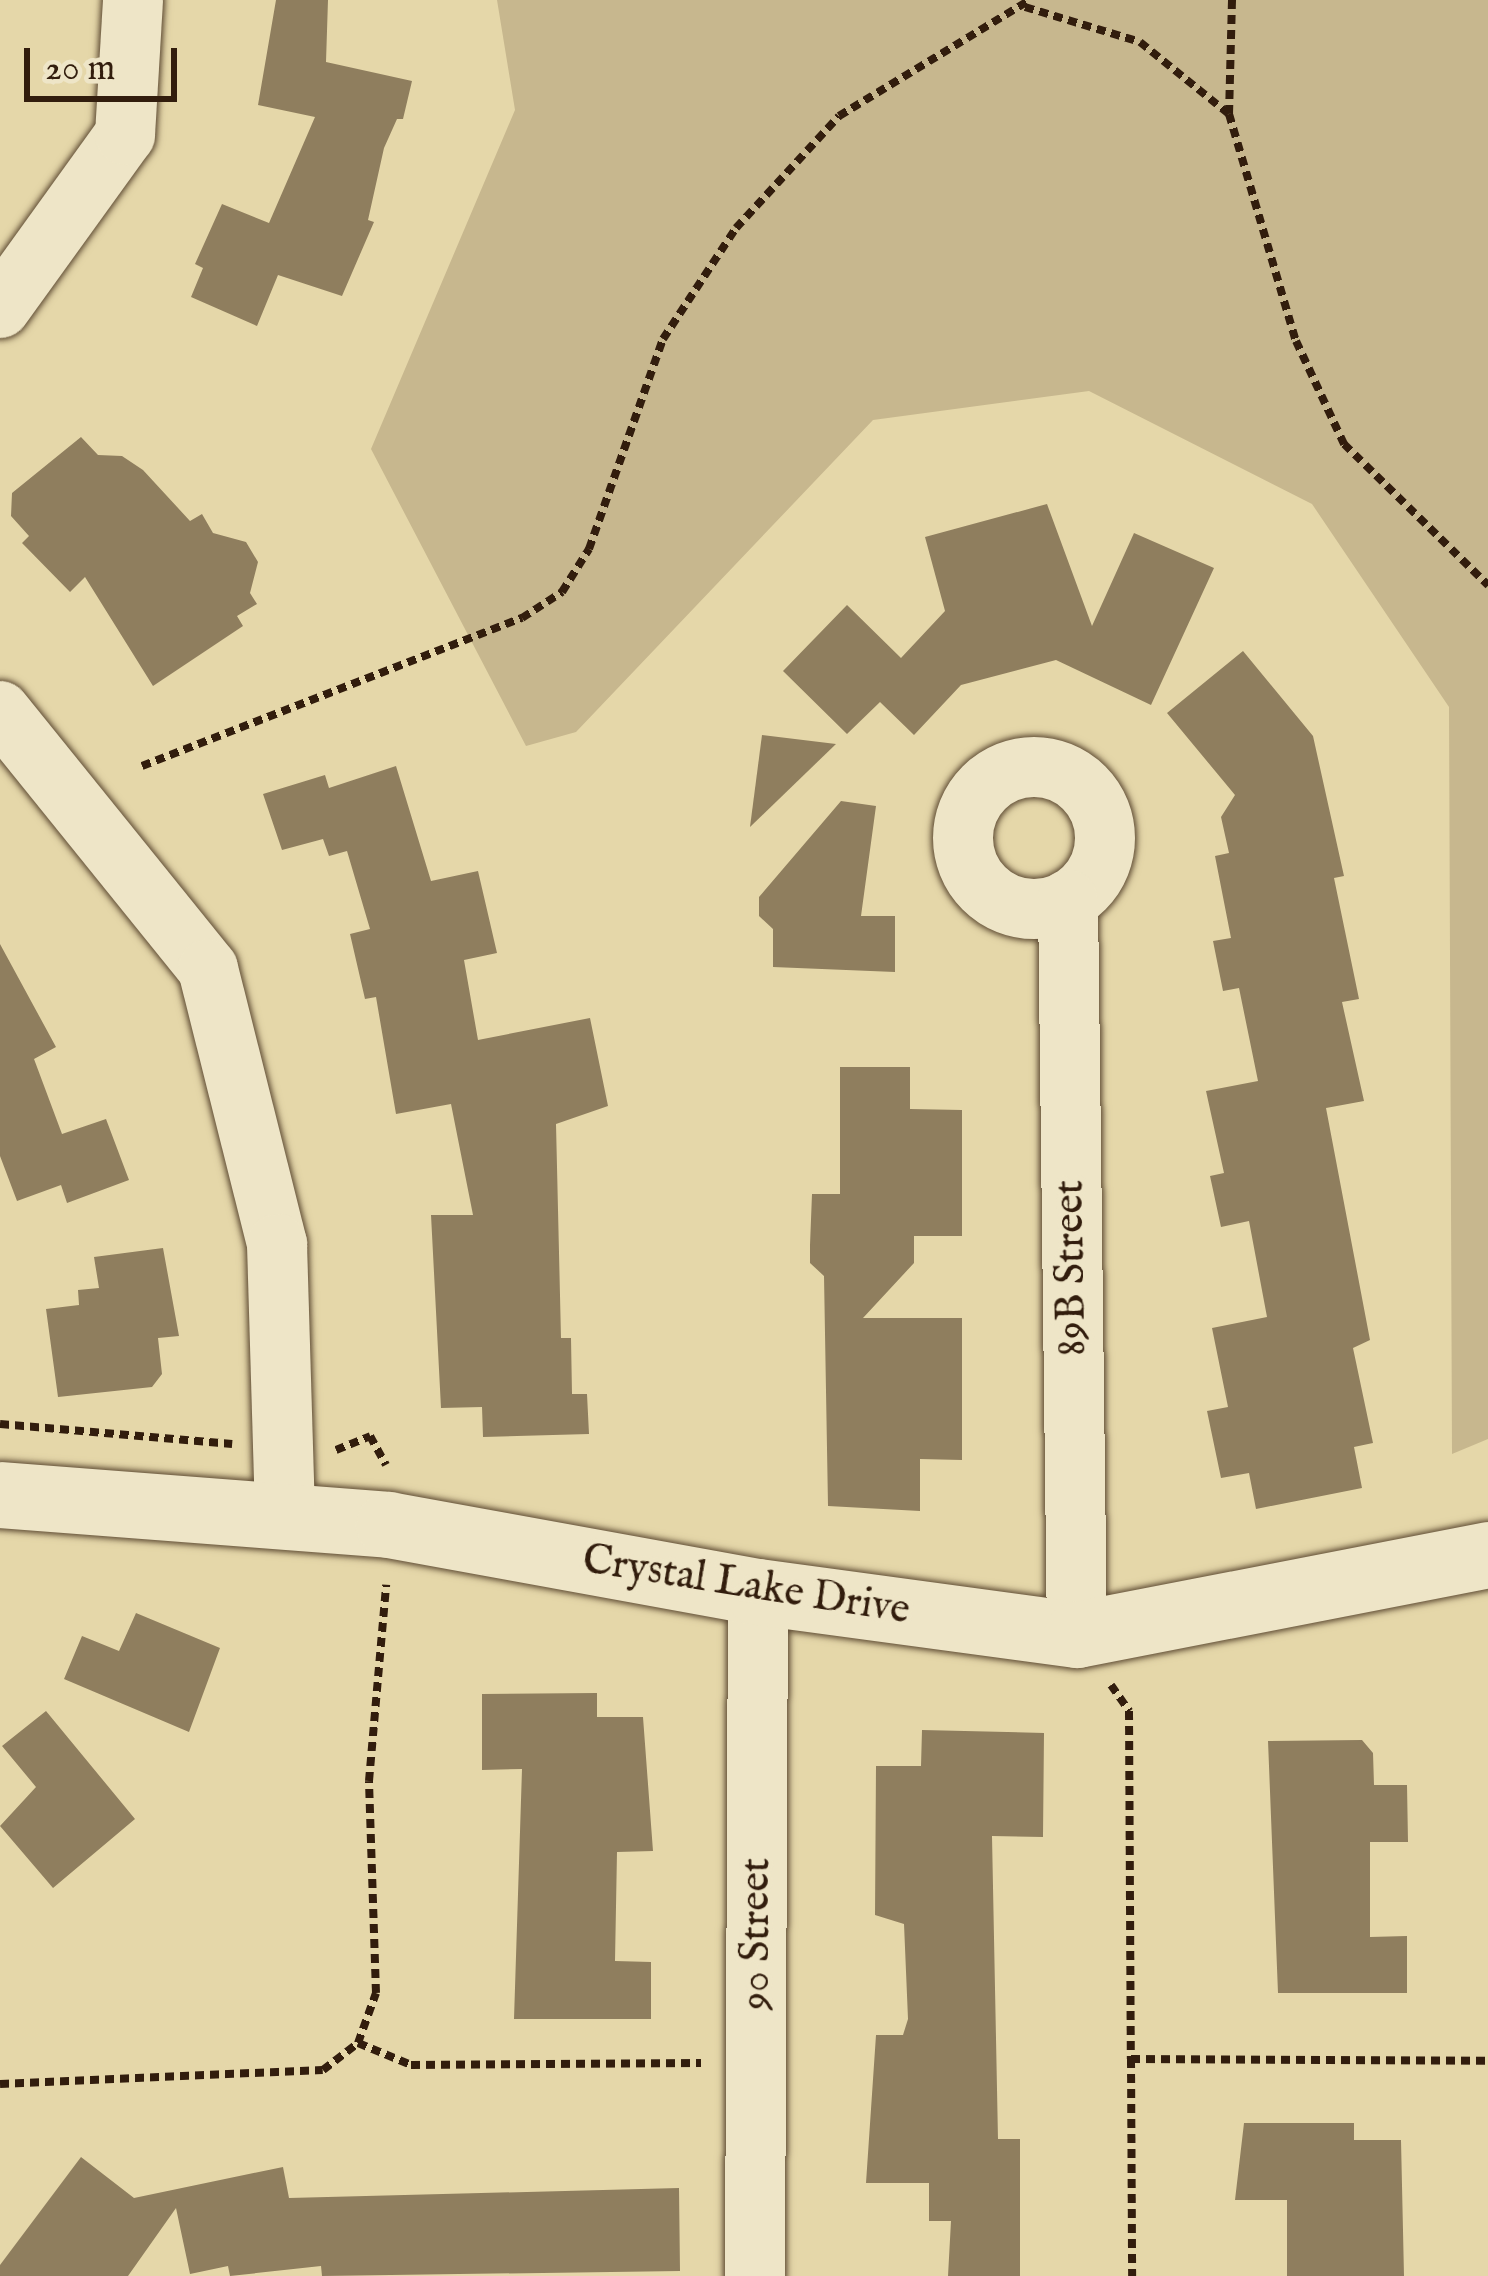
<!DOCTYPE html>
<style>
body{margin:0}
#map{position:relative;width:1488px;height:2276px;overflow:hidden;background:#e5d7a9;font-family:"IM FELL English",serif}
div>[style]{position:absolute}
.green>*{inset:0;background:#c7b78e}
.building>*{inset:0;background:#8f7e5e}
.path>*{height:8px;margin-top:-4px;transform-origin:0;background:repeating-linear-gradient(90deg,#321d0d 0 9px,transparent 0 15px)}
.roads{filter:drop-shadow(0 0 3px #5f4c34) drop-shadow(0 0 3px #5f4c34)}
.minor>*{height:60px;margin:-30px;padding:0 30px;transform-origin:30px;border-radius:30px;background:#eee5c7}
.minor>.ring{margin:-30px;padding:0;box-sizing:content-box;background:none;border:60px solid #eee5c7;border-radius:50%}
.tertiary>*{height:66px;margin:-33px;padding:0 33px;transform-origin:33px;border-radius:33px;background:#eee5c7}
span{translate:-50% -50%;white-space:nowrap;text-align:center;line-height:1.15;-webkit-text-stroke:10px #eee5c7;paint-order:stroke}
.street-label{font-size:42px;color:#321d0d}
.scale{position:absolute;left:24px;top:48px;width:153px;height:54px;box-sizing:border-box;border:6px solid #321d0d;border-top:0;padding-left:15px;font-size:36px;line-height:42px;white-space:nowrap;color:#321d0d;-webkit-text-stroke:9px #eee5c7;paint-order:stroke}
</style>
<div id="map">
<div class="green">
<i style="clip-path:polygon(497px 0,1488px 0,1488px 1439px,1452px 1454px,1449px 707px,1312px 504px,1089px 391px,873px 420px,576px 732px,526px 746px,371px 449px,515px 110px)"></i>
</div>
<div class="building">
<i style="clip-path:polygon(276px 0,328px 0,326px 62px,412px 81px,403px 119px,397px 119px,384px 148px,368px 220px,374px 222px,342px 296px,278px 275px,257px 326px,191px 297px,203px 268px,195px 264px,222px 204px,269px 223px,315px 117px,258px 105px)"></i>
<i style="clip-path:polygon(81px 437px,98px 455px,122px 456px,143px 470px,190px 521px,202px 514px,213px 533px,246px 542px,258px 562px,250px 593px,257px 604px,237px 616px,243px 626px,153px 686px,85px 577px,70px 592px,22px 543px,29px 536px,11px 516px,12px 493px)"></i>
<i style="clip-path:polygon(1047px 504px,1092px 626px,1134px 533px,1214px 568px,1151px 705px,1056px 660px,961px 685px,914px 735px,880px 702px,847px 734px,783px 671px,847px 605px,901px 658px,945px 611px,925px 537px)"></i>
<i style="clip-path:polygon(1243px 651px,1313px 736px,1344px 876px,1334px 878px,1359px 999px,1342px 1002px,1364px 1101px,1326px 1108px,1370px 1340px,1353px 1348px,1373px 1443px,1354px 1447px,1362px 1488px,1256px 1509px,1249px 1473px,1221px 1478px,1207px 1411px,1228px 1407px,1212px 1328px,1267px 1317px,1249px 1221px,1221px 1227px,1210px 1176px,1224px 1173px,1206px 1091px,1258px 1081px,1239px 988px,1223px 991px,1213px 941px,1231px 938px,1215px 856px,1229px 853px,1221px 817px,1235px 795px,1167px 713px)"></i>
<i style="clip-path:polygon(762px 735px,836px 744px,750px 827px)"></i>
<i style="clip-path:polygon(396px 766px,431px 881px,478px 871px,497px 953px,464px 960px,478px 1040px,590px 1018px,608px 1106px,556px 1124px,561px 1338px,571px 1338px,572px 1394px,587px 1394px,589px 1434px,483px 1437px,482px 1407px,441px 1408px,431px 1215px,473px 1215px,451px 1104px,396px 1114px,376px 997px,365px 999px,350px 934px,370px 929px,347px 851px,329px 856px,323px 839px,282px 850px,263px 794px,325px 775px,329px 788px)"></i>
<i style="clip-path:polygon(841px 801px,876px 806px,861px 916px,895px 916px,895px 972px,773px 967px,773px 929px,759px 916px,759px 897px)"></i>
<i style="clip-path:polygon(0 944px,56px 1047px,34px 1059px,62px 1134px,106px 1119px,129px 1180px,67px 1203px,61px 1185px,17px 1201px,0 1156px)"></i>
<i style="clip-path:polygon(840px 1067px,910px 1067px,910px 1109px,962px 1110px,962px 1236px,914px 1236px,914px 1263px,863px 1318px,962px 1318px,962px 1460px,920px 1459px,920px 1511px,828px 1506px,824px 1276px,810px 1263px,810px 1245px,812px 1194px,840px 1194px)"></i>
<i style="clip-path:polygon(163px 1248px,179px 1336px,158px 1338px,162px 1374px,152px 1387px,58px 1397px,46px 1309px,79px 1305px,78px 1290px,99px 1288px,94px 1257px)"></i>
<i style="clip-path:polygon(136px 1613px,220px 1648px,189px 1732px,64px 1679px,82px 1636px,119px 1651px)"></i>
<i style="clip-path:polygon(597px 1693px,597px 1717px,643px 1717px,653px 1851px,617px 1852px,615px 1961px,651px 1962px,651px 2019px,514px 2019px,522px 1769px,482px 1770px,482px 1694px)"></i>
<i style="clip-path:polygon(46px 1711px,135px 1819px,53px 1888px,0 1826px,36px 1787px,2px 1746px)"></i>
<i style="clip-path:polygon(922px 1730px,1044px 1733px,1043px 1837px,992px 1836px,998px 2139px,1020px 2139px,1020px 2276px,948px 2276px,951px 2221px,929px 2221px,929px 2183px,866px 2183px,876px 2035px,903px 2035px,908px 2019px,904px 1924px,875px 1915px,876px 1766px,921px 1766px)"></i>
<i style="clip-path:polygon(1362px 1740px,1373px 1753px,1374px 1785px,1407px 1785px,1408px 1842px,1370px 1842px,1370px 1937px,1407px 1936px,1407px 1993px,1278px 1993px,1268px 1741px)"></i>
<i style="clip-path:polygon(1244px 2123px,1354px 2123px,1354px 2140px,1401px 2140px,1404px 2276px,1287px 2276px,1287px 2200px,1235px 2200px)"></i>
<i style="clip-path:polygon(81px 2157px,134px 2198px,283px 2167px,289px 2198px,679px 2188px,680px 2271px,322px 2276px,321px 2266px,230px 2276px,228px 2266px,190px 2274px,176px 2208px,128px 2276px,0 2276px,0 2265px)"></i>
</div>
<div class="path">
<i style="left:1232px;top:0;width:114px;rotate:91.5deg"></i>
<i style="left:1229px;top:114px;width:237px;rotate:73.6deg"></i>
<i style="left:1296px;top:341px;width:114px;rotate:65deg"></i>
<i style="left:1344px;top:444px;width:202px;rotate:44.4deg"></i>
<i style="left:1025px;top:7px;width:120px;rotate:16.9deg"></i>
<i style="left:1140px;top:42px;width:114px;rotate:39deg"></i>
<i style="left:142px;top:766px;width:408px;rotate:-21.3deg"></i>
<i style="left:522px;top:618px;width:48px;rotate:-33deg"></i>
<i style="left:562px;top:592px;width:51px;rotate:-57.9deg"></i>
<i style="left:589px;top:549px;width:223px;rotate:-70.6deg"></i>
<i style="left:663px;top:339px;width:133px;rotate:-56.7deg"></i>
<i style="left:736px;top:228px;width:152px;rotate:-47.4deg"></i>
<i style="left:839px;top:116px;width:223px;rotate:-31.3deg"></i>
<i style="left:0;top:1424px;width:233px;rotate:4.9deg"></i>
<i style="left:336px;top:1450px;width:37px;rotate:-22deg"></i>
<i style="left:370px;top:1436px;width:33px;rotate:61deg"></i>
<i style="left:1111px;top:1685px;width:32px;rotate:55deg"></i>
<i style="left:1129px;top:1711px;width:348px;rotate:89.7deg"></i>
<i style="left:1131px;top:2059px;width:357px;rotate:0.3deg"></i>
<i style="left:358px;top:2043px;width:57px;rotate:22.5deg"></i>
<i style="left:411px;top:2065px;width:290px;rotate:-0.4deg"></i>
<i style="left:1131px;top:2059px;width:217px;rotate:89.7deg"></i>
<i style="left:0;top:2084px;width:323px;rotate:-2.5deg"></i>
<i style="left:323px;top:2070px;width:44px;rotate:-37.6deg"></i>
<i style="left:358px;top:2043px;width:53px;rotate:-70.2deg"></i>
<i style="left:376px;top:1993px;width:212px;rotate:-91.9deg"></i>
<i style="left:369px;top:1781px;width:197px;rotate:-85deg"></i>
</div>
<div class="roads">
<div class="minor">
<i style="left:0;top:308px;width:213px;rotate:-54.2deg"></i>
<i style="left:125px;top:135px;width:135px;rotate:-86.6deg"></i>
<i style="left:0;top:711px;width:331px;rotate:51.1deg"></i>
<i style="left:208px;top:969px;width:284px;rotate:75.9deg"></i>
<i style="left:277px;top:1244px;width:268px;rotate:88.3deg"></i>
<i class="ring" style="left:963px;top:767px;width:82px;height:82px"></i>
<i style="left:1068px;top:900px;width:735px;rotate:89.3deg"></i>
<i style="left:755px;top:2276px;width:684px;rotate:-89.75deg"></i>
</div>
<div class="tertiary">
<i style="left:0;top:1495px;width:390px;rotate:4.4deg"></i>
<i style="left:389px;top:1525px;width:375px;rotate:10.3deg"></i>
<i style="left:758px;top:1592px;width:322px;rotate:7.7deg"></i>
<i style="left:1077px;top:1635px;width:419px;rotate:-11deg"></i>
</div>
</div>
<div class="street-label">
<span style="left:1072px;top:1268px;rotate:-91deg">89B Street</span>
<span style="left:746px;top:1586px;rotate:9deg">Crystal Lake Drive</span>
<span style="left:757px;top:1934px;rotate:-90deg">90 Street</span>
</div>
<div class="scale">20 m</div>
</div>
